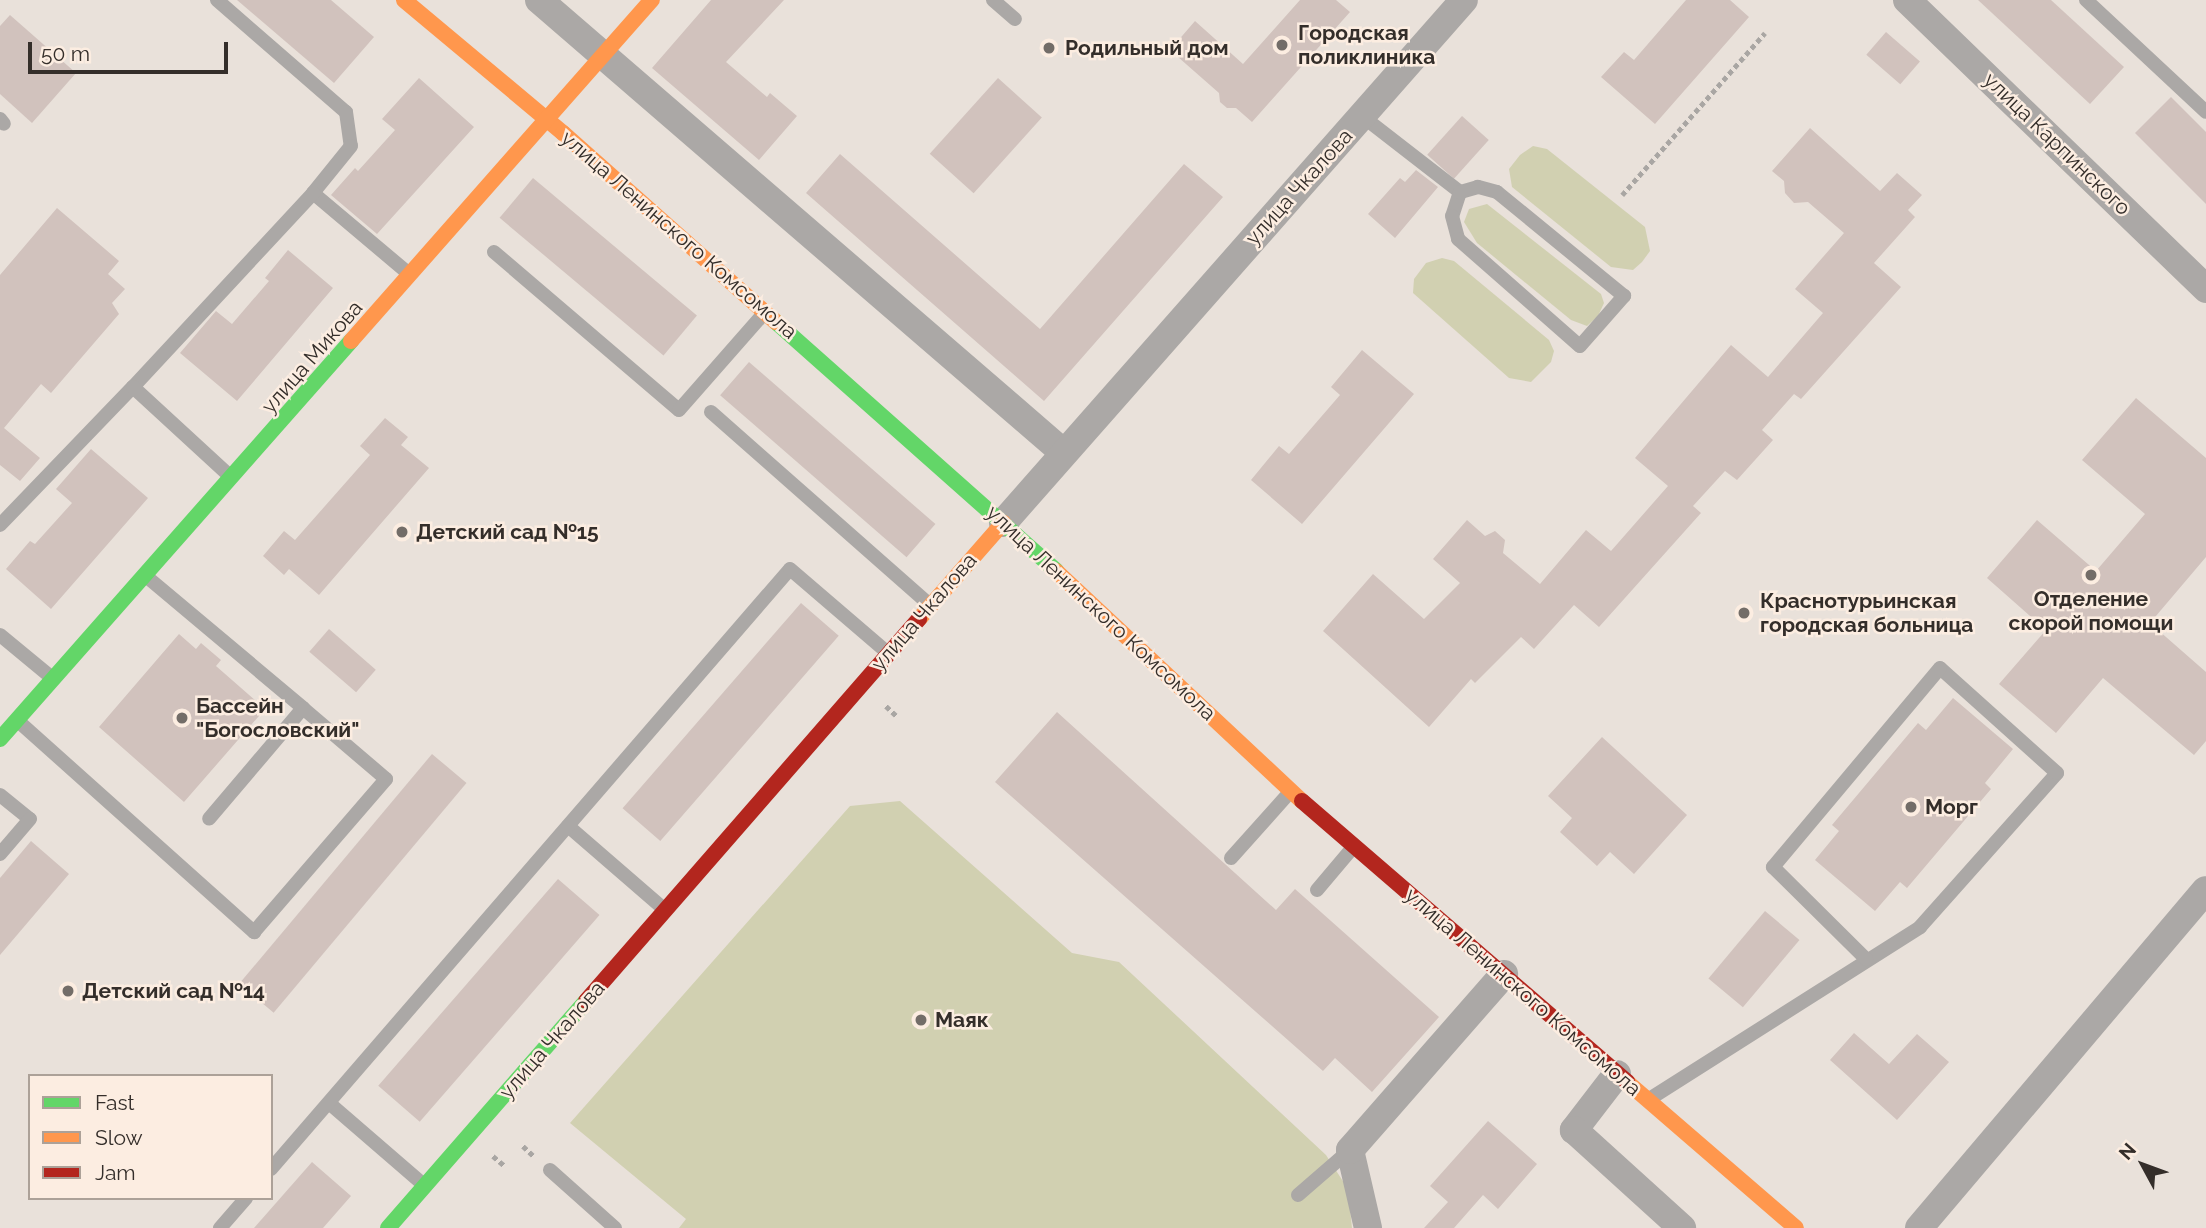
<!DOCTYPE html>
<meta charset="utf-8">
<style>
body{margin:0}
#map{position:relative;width:2206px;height:1228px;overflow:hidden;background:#e9e1da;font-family:Raleway,sans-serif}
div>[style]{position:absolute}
.green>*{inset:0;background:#d1d0b1}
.building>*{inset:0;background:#d1c2bd;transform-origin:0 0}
.path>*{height:4.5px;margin-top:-2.25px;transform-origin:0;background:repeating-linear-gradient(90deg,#a9a6a3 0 5px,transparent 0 8.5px)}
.lane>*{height:14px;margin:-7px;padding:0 7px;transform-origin:7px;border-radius:7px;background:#aba8a6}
.street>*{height:28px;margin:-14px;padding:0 14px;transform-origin:14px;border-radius:14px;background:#aba8a6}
.fast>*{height:16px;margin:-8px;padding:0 8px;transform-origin:8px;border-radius:8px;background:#63d668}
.slow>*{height:16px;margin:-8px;padding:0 8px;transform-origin:8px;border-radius:8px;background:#ff974d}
.jam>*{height:16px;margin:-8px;padding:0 8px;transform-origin:8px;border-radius:8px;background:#b3261e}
.dots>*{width:19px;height:19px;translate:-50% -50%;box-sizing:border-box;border:4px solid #fcede1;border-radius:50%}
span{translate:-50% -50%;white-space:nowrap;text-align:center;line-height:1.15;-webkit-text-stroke:5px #fcede1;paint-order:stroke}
.poi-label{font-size:21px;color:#342e2a;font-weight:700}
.left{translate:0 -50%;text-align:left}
.street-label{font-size:21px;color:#342e2a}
.legend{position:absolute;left:28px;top:1074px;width:245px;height:126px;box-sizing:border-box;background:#fcede1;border:2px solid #aca198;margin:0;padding:9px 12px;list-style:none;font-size:21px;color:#342e2a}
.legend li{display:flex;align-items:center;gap:14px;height:35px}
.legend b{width:35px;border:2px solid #aca198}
.north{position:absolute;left:2108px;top:1130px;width:70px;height:70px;-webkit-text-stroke:5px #fcede1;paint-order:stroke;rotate:311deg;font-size:19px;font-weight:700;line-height:28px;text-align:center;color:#342e2a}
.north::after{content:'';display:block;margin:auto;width:24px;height:32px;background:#342e2a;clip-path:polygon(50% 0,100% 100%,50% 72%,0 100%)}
.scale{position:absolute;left:28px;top:42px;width:200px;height:32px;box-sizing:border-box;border:4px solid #342e2a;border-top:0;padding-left:9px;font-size:21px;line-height:24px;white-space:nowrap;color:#342e2a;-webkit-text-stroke:5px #fcede1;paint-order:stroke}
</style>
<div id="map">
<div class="green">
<i style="clip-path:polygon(1533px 146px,1547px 149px,1645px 227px,1650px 251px,1642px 262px,1633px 270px,1611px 267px,1512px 187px,1509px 169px,1520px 155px)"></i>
<i style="clip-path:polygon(1487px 204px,1601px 294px,1604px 303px,1598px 316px,1587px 326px,1571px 320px,1477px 243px,1464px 222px,1469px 209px)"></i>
<i style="clip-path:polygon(1442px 258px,1454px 261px,1549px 340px,1554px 351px,1551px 362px,1531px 382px,1509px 378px,1413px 293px,1414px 279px,1426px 263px)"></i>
<i style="clip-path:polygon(900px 801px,1072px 953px,1119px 962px,1326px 1155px,1348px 1189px,1352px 1228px,679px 1228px,686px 1219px,570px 1123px,850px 806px)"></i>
</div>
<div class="building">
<i style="clip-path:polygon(237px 0,331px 0,374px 37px,334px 83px)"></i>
<i style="clip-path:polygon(711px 0,784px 0,726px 62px,767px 97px,770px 93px,797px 116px,759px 160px,652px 68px)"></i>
<i style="clip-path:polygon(1300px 0,1336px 0,1350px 12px,1252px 122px,1236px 108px,1227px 108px,1220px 102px,1219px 93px,1170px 50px,1195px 21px,1243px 64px)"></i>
<i style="clip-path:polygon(1686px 0,1730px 0,1749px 17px,1655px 124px,1601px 77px,1624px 52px,1634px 60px)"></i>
<i style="clip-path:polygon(1978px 0,2051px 0,2124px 67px,2090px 104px)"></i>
<i style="clip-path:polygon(10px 15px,76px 73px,32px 123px,0 94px,0 26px)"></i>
<i style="left:1886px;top:32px;width:45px;height:30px;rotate:41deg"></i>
<i style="clip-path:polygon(419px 78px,474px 127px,377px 234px,331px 195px,355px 168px,358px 171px,395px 130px,382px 119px)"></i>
<i style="left:998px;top:78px;width:59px;height:102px;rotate:42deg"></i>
<i style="clip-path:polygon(2171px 97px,2206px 132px,2206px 204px,2135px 133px)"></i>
<i style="left:1462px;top:116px;width:36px;height:52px;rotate:42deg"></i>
<i style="clip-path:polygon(1810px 128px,1880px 191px,1897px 173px,1922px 195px,1908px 210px,1915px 217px,1874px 263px,1901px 287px,1801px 399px,1794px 394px,1762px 430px,1773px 440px,1737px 480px,1725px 471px,1693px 506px,1701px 513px,1599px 627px,1574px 605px,1534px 649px,1521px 637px,1475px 683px,1471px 679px,1429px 727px,1323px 631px,1373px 574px,1424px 619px,1460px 583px,1433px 559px,1467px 520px,1485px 536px,1495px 531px,1505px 540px,1503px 553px,1540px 584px,1586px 530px,1611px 551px,1668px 486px,1635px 458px,1731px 345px,1768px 377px,1823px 313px,1795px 289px,1844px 233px,1808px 202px,1794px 203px,1785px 193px,1784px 181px,1772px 171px)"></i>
<i style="clip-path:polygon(840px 154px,1040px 329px,1184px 164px,1223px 197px,1044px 401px,806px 193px)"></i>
<i style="clip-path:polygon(1416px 170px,1438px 187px,1395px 238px,1368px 214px,1400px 178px,1405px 182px)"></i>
<i style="left:533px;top:178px;width:214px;height:52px;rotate:40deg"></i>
<i style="clip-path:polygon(57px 208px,119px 261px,108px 274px,125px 289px,112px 303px,119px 314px,51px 393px,41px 384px,4px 428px,40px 458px,20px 481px,0 465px,0 275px)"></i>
<i style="clip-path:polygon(288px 250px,333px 288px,237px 401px,180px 353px,216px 311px,232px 324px,269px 281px,265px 278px)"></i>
<i style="clip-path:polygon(1362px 350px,1414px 394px,1302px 524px,1251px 480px,1279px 446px,1289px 454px,1340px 395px,1331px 387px)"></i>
<i style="left:749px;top:362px;width:247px;height:44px;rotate:41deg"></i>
<i style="clip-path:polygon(2136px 398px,2206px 458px,2206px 557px,2150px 623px,2206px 672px,2206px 741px,2194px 755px,2103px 678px,2056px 733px,1999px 684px,2046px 630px,1987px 578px,2037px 520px,2096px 571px,2145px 514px,2082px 460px)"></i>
<i style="clip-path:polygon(385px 418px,408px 437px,401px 445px,429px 468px,319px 595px,289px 569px,284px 575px,263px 556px,284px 531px,295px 540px,370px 455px,360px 446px)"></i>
<i style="clip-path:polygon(91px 449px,148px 498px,51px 609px,6px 569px,30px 541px,35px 544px,72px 503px,56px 489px)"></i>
<i style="left:801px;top:603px;width:50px;height:272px;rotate:41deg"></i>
<i style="left:329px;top:629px;width:62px;height:30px;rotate:41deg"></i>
<i style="clip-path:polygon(179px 634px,196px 649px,201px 643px,221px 660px,216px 666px,265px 709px,184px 802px,99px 727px)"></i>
<i style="clip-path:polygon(1953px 698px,2013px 749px,1985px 783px,1991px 789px,1907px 888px,1900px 882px,1875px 911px,1815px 860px,1839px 831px,1832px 825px,1918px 723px,1926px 730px)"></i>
<i style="clip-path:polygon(1057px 712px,1276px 910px,1295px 889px,1439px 1017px,1372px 1092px,1335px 1058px,1323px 1071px,995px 782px)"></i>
<i style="clip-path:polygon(1602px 737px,1687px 815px,1634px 874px,1610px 852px,1597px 866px,1560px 832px,1572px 818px,1548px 796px)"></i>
<i style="left:432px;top:754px;width:45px;height:300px;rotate:40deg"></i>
<i style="clip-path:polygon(31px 841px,69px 874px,0 955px,0 878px)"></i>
<i style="left:558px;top:879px;width:55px;height:274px;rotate:41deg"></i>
<i style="left:1765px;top:911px;width:45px;height:88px;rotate:40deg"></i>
<i style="clip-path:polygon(1854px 1033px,1889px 1064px,1917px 1034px,1949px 1062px,1897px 1120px,1830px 1060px)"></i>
<i style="clip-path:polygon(1488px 1121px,1537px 1164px,1498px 1209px,1483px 1195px,1454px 1228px,1424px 1228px,1448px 1202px,1430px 1186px)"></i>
<i style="clip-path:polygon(312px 1162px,351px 1196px,323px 1228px,254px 1228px)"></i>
</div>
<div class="path">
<i style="left:1622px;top:195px;width:216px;rotate:-48.6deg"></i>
<i style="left:886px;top:706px;width:16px;rotate:43deg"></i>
<i style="left:523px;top:1146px;width:16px;rotate:43deg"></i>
<i style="left:493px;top:1156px;width:16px;rotate:40deg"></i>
</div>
<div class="lane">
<i style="left:217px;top:0;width:171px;rotate:41deg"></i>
<i style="left:346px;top:112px;width:34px;rotate:82deg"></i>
<i style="left:351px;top:146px;width:60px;rotate:129deg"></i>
<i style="left:313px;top:193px;width:124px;rotate:40.1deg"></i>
<i style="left:993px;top:0;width:29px;rotate:41deg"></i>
<i style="left:2086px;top:0;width:164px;rotate:43deg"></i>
<i style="left:1362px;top:116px;width:124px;rotate:37.8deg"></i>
<i style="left:1460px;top:192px;width:25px;rotate:108deg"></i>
<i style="left:1452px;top:216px;width:24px;rotate:75deg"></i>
<i style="left:1458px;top:239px;width:162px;rotate:41.3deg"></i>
<i style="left:1580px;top:346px;width:67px;rotate:-48.7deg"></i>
<i style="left:1624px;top:296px;width:164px;rotate:-140.7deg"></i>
<i style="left:1497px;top:192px;width:20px;rotate:-165deg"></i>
<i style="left:1478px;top:187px;width:19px;rotate:164deg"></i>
<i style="left:0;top:119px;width:6px;rotate:51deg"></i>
<i style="left:494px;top:252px;width:243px;rotate:40.5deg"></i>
<i style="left:679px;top:410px;width:130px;rotate:-48.7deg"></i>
<i style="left:133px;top:387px;width:265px;rotate:-47.1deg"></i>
<i style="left:711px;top:412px;width:290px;rotate:41.4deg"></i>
<i style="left:0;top:525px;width:192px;rotate:-46.1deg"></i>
<i style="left:133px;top:387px;width:133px;rotate:42.6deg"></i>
<i style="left:147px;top:577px;width:204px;rotate:40deg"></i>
<i style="left:303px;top:708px;width:145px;rotate:130.3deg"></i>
<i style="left:0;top:635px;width:66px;rotate:39.5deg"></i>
<i style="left:18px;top:721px;width:317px;rotate:41.8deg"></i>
<i style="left:254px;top:932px;width:202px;rotate:-49.2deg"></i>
<i style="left:386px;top:779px;width:109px;rotate:-139.5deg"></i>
<i style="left:0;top:795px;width:38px;rotate:39deg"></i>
<i style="left:30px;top:819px;width:46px;rotate:130.6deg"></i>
<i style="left:568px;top:826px;width:128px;rotate:40.9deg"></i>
<i style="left:1231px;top:858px;width:89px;rotate:-48.2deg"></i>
<i style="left:1317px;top:890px;width:57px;rotate:-49.9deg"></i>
<i style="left:1651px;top:1098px;width:319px;rotate:-32.4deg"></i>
<i style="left:1920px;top:927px;width:206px;rotate:-48.3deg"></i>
<i style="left:2057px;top:773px;width:157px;rotate:-138.1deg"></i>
<i style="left:1940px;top:668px;width:260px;rotate:130deg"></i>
<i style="left:1773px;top:867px;width:131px;rotate:44.7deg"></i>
<i style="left:329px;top:1103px;width:125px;rotate:40.8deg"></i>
<i style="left:271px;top:1169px;width:793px;rotate:-49.14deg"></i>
<i style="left:790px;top:569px;width:129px;rotate:40.6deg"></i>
<i style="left:550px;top:1170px;width:87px;rotate:41.7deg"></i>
<i style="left:1298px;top:1195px;width:69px;rotate:-40.9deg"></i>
<i style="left:220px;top:1228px;width:40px;rotate:-49deg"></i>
</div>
<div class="street">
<i style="left:539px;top:0;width:693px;rotate:40.79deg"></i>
<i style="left:1907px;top:0;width:416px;rotate:44deg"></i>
<i style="left:1003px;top:523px;width:697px;rotate:-48.61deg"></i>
<i style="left:1617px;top:1074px;width:71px;rotate:127.5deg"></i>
<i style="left:1574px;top:1130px;width:146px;rotate:42.2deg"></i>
<i style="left:1368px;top:1228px;width:80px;rotate:-103deg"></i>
<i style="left:1350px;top:1150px;width:234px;rotate:-48.8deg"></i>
<i style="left:1919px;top:1228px;width:443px;rotate:-49.7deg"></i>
</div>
<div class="fast">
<i style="left:776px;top:322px;width:375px;rotate:41.6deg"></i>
<i style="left:0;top:739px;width:531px;rotate:-48.59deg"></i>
<i style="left:388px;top:1228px;width:301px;rotate:-48.9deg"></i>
</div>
<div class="slow">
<i style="left:404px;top:0;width:207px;rotate:39.9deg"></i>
<i style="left:563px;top:133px;width:285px;rotate:41.6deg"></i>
<i style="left:351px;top:341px;width:455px;rotate:-48.6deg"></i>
<i style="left:1056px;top:571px;width:337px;rotate:43.1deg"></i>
<i style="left:919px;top:619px;width:128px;rotate:-48.8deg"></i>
<i style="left:1627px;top:1082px;width:223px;rotate:40.8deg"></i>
</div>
<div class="jam">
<i style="left:1302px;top:801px;width:430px;rotate:40.8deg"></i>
<i style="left:586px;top:1001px;width:507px;rotate:-48.92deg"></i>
</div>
<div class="dots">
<i style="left:1282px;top:45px;background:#736d68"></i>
<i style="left:1049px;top:48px;background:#736d68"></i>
<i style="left:402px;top:532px;background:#736d68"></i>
<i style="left:2091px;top:575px;background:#736d68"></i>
<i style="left:1744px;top:613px;background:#736d68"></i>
<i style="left:182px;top:718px;background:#736d68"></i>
<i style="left:1911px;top:807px;background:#736d68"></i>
<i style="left:68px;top:991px;background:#736d68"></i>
<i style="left:921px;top:1020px;background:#736d68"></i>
</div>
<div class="poi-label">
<span class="left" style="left:1298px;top:45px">Городская<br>поликлиника</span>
<span class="left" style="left:1065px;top:48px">Родильный дом</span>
<span class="left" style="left:416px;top:532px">Детский сад №15</span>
<span style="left:2091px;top:611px">Отделение<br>скорой помощи</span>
<span class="left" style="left:1760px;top:613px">Краснотурьинская<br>городская больница</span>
<span class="left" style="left:196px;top:718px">Бассейн<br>"Богословский"</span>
<span class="left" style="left:1925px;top:807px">Морг</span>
<span class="left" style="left:82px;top:991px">Детский сад №14</span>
<span class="left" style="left:935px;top:1020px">Маяк</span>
</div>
<div class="street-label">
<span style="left:2057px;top:144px;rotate:44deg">улица Карпинского</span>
<span style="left:1299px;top:187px;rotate:-48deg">улица Чкалова</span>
<span style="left:679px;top:235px;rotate:41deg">улица Ленинского Комсомола</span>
<span style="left:312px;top:357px;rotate:-49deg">улица Микова</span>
<span style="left:924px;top:612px;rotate:-49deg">улица Чкалова</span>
<span style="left:1101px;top:613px;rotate:43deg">улица Ленинского Комсомола</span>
<span style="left:1523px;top:992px;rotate:41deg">улица Ленинского Комсомола</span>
<span style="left:552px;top:1040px;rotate:-49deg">улица Чкалова</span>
</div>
<ul class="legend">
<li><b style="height:9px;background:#63d668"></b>Fast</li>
<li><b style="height:9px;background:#ff974d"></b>Slow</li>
<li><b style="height:9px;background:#b3261e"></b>Jam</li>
</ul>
<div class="north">N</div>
<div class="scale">50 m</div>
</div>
